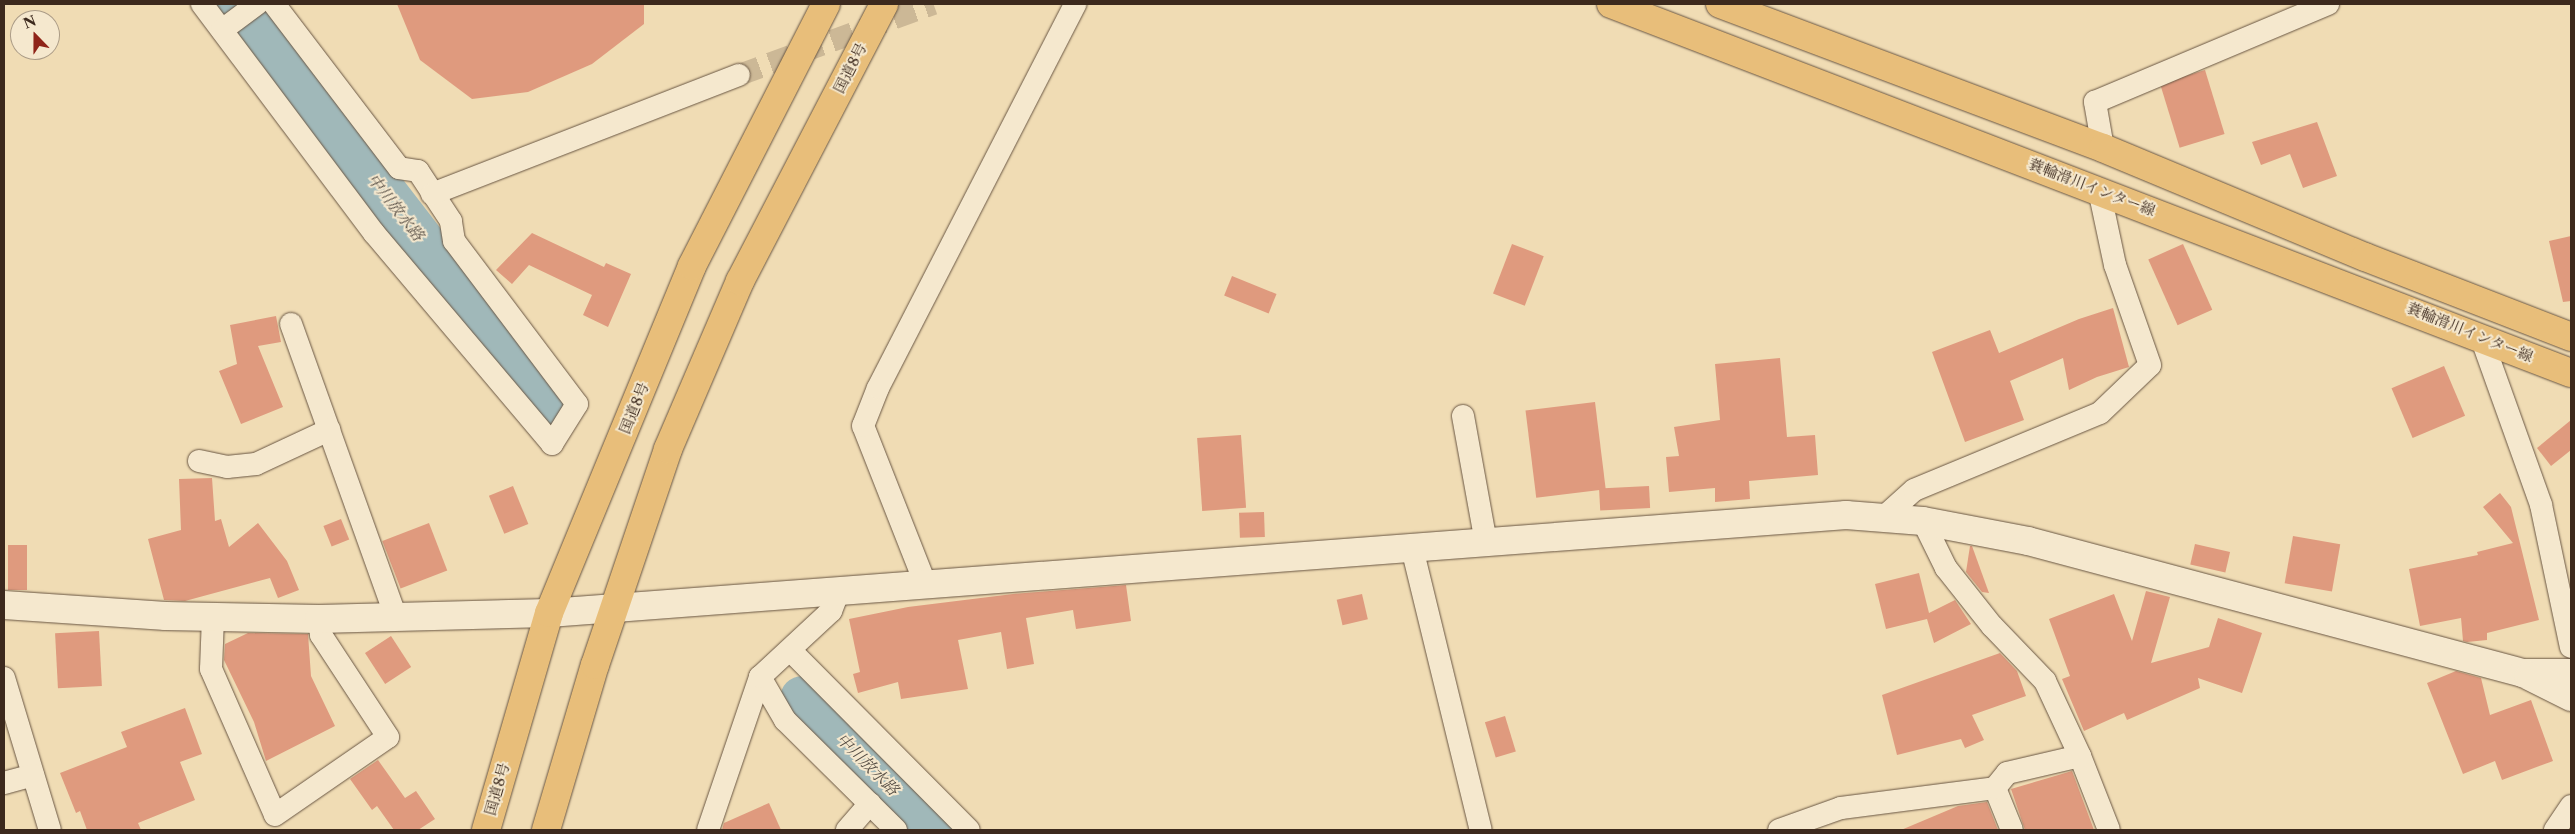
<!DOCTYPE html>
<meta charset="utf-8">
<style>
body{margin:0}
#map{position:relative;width:2575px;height:834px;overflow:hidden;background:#f0dcb4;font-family:"Libre Caslon Text","Noto Serif JP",serif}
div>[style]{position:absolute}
.river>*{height:45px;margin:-22.5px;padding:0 22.5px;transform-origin:22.5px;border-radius:22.5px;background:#a0b8b9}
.building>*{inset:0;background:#df9a7e;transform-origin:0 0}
.street-tunnel>*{height:22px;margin-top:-11px;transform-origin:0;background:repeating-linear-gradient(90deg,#ccb896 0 22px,transparent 0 33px)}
.roads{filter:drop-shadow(0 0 1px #695643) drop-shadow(0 0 1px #695643)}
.street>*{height:22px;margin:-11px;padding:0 11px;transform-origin:11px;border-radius:11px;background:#f5e8ce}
.secondary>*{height:28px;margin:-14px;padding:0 14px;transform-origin:14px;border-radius:14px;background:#f5e8ce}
.primary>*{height:28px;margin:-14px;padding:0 14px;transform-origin:14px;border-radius:14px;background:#e8be7a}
.highway>*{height:28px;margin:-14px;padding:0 14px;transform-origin:14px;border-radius:14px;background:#e8be7a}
span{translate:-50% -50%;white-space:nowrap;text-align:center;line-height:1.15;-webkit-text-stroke:4px #f5e8ce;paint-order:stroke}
.street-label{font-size:15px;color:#3c291d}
.water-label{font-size:16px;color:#554d44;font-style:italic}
.frame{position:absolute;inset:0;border:5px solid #3c291d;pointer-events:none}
.north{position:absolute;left:10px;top:10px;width:50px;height:50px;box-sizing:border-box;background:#f5e8ce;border:1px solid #ab9c87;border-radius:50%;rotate:338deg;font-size:14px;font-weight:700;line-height:20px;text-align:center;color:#3c291d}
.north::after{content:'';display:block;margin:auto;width:18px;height:22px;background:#8f2418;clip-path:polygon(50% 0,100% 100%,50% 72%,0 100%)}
</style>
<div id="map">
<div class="river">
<i style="left:239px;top:4px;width:514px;rotate:52.35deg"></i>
<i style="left:802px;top:698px;width:187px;rotate:45deg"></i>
</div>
<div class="building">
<i style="clip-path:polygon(397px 4px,644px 4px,644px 24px,592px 64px,528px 92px,472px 99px,420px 60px)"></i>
<i style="left:2205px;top:70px;width:67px;height:47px;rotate:73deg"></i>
<i style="clip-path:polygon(2317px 122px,2337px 176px,2303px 188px,2290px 154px,2261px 165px,2252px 142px)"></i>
<i style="clip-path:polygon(532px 233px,604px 267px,606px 263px,631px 274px,608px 327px,583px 315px,592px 295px,529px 265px,512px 284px,496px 270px)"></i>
<i style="clip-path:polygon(2571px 236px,2571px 301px,2563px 302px,2549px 241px)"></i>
<i style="left:1512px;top:244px;width:34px;height:53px;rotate:21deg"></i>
<i style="left:2183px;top:244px;width:72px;height:38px;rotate:66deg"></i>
<i style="left:1232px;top:276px;width:48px;height:21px;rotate:22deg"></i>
<i style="clip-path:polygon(2113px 308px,2129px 367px,2097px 377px,2069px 390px,2063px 358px,2010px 381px,2024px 420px,1965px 442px,1932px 352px,1990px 330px,1999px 353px,2079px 319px)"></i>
<i style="clip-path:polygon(276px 316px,281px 342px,258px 346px,283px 407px,241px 424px,219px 371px,237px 364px,230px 325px)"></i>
<i style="clip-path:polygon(1780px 358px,1787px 437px,1815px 435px,1818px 475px,1749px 481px,1750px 499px,1715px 502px,1715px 488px,1669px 492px,1666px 457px,1679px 456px,1674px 427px,1720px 420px,1715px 364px)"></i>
<i style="left:2444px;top:366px;width:54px;height:57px;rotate:67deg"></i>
<i style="left:1595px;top:402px;width:88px;height:70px;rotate:83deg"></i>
<i style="clip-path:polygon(2571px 420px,2571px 450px,2551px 466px,2537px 448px)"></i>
<i style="left:1241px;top:435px;width:73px;height:44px;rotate:86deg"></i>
<i style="clip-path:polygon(212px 478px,215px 521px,221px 519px,229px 547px,258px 523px,287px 561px,299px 590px,278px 598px,270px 578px,185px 601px,164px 600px,148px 539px,181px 530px,179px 479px)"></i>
<i style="left:513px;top:486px;width:41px;height:26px;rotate:68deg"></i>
<i style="left:1649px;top:486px;width:22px;height:50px;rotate:87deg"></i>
<i style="clip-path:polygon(2500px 493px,2511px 507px,2539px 620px,2487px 633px,2487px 640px,2467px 642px,2463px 641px,2461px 618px,2420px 626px,2409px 569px,2478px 555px,2477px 552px,2513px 543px,2483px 507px)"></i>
<i style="left:1264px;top:512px;width:25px;height:25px;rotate:88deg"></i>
<i style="left:341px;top:519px;width:22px;height:19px;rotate:68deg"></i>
<i style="left:429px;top:523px;width:51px;height:50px;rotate:69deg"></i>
<i style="left:2293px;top:536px;width:48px;height:48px;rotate:10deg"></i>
<i style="left:2195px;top:544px;width:36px;height:21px;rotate:13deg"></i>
<i style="left:8px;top:545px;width:19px;height:45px"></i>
<i style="clip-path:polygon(1970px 546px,1972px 546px,1989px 593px,1982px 592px,1966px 572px)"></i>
<i style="clip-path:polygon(1919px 573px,1929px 613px,1955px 600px,1971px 624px,1934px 643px,1927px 619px,1886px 629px,1875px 584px)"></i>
<i style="clip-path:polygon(1126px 585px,1131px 621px,1076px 629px,1073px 610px,1026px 618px,1034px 664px,1007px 669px,1001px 632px,958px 640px,968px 689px,901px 699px,898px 682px,858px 693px,853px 674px,860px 672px,849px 619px,908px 607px,1013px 594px)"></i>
<i style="clip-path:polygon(2146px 591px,2170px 597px,2151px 663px,2209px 647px,2218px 618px,2262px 633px,2242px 693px,2198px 678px,2200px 688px,2127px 720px,2124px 713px,2084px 731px,2062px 679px,2070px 676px,2049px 619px,2114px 594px,2132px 641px)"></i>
<i style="left:1362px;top:594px;width:26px;height:26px;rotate:77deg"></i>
<i style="left:99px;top:631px;width:55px;height:44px;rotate:87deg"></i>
<i style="clip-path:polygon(248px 633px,308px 634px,311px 676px,335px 726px,266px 761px,254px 722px,224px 660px,225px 644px)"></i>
<i style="left:391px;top:636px;width:37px;height:31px;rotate:57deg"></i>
<i style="clip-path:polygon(2000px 653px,2017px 671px,2026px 696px,1972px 715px,1984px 740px,1965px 748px,1961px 739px,1897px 755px,1882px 695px)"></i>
<i style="clip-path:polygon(2456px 671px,2481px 678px,2490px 715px,2531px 700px,2553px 761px,2502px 780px,2495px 761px,2463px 774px,2427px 683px)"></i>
<i style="clip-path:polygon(185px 708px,202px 754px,180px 762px,195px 800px,138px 823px,141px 830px,87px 830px,80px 811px,76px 813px,60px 773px,127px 747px,121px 732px)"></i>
<i style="left:1505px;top:716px;width:37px;height:21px;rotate:73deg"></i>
<i style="clip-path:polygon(378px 760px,405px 798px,416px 791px,435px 819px,418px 830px,394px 830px,377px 806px,372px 810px,350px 779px)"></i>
<i style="clip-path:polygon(2072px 771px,2094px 830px,2025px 830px,2011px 789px)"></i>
<i style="clip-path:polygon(1987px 802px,1998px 830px,1901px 830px,1958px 806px)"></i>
<i style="clip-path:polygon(769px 803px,781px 830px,722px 830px,724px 823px)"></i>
</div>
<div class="street-tunnel">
<i style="left:739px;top:75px;width:207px;rotate:-20.1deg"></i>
</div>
<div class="roads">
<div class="street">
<i style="left:202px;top:4px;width:286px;rotate:53.1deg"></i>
<i style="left:374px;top:233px;width:276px;rotate:49.8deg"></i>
<i style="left:552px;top:444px;width:47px;rotate:-58deg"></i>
<i style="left:577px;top:404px;width:204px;rotate:-127deg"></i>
<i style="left:454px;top:241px;width:20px;rotate:-99deg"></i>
<i style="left:451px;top:221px;width:60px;rotate:-123.4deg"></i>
<i style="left:418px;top:171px;width:19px;rotate:-171deg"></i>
<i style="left:399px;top:168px;width:206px;rotate:-127.3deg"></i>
<i style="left:222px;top:30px;width:44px;rotate:-36.6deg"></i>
<i style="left:2103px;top:148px;width:47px;rotate:-99.9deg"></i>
<i style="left:2095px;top:102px;width:253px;rotate:-22.8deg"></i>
<i style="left:432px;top:194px;width:329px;rotate:-21.2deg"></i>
<i style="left:291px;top:324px;width:312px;rotate:70.3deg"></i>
<i style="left:2481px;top:337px;width:178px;rotate:70.3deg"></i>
<i style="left:2541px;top:505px;width:145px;rotate:78.1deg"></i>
<i style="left:1463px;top:416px;width:128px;rotate:79.7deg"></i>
<i style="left:199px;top:461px;width:29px;rotate:12deg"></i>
<i style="left:227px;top:467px;width:29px;rotate:-6deg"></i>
<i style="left:256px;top:464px;width:81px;rotate:-25deg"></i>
<i style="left:1884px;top:517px;width:40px;rotate:-42deg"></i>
<i style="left:1914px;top:490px;width:201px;rotate:-22.5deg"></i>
<i style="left:2100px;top:413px;width:69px;rotate:-43.8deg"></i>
<i style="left:2150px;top:365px;width:106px;rotate:-109.3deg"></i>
<i style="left:2115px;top:265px;width:77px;rotate:-102deg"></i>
<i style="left:1412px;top:548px;width:290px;rotate:76.3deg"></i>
<i style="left:925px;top:583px;width:169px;rotate:-111.5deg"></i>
<i style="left:863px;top:426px;width:41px;rotate:-68.5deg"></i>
<i style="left:878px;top:388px;width:432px;rotate:-62.8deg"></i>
<i style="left:213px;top:617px;width:52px;rotate:92.2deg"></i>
<i style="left:211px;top:669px;width:159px;rotate:66.3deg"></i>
<i style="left:275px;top:815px;width:137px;rotate:-34.6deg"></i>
<i style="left:388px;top:737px;width:122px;rotate:-123.3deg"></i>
<i style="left:321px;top:635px;width:16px;rotate:-97deg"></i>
<i style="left:791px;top:651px;width:252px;rotate:45.2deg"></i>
<i style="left:760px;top:677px;width:50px;rotate:59.8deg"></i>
<i style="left:785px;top:720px;width:156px;rotate:44.7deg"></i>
<i style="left:4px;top:678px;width:159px;rotate:73.2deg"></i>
<i style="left:2080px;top:756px;width:79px;rotate:68.6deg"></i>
<i style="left:4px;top:783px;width:30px;rotate:-15deg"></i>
<i style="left:1995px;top:788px;width:45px;rotate:68deg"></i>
<i style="left:708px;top:830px;width:162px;rotate:-71.2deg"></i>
<i style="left:760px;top:677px;width:97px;rotate:-42.9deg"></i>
<i style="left:831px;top:611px;width:22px;rotate:-69deg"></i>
<i style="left:847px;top:830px;width:35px;rotate:-49deg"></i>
<i style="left:1779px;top:830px;width:66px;rotate:-19.5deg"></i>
<i style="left:1841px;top:808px;width:155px;rotate:-7.4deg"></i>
<i style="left:1995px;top:788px;width:19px;rotate:-51deg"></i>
<i style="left:2007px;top:773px;width:75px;rotate:-13.1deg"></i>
<i style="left:2080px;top:756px;width:83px;rotate:-115deg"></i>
<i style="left:2045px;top:681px;width:76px;rotate:-133.9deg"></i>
<i style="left:1992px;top:626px;width:74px;rotate:-128.4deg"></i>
<i style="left:1946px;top:568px;width:52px;rotate:-116.1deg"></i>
<i style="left:2555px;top:830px;width:29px;rotate:-56deg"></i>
</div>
<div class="secondary">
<i style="left:4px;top:605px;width:162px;rotate:3.9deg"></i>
<i style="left:166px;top:616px;width:153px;rotate:1.1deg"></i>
<i style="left:319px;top:619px;width:230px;rotate:-1.5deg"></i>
<i style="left:549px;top:613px;width:1301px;rotate:-4.32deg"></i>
<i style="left:1846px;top:515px;width:77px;rotate:4.5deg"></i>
<i style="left:1923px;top:521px;width:107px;rotate:10.8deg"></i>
<i style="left:2028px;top:541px;width:512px;rotate:14.93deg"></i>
<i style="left:2523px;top:673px;width:48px"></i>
<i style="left:2529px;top:676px;width:47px;rotate:26.6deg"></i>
</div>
<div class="primary">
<i style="left:1611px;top:4px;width:1028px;rotate:21.03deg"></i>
<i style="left:1720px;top:4px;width:409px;rotate:20.6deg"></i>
<i style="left:2103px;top:148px;width:284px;rotate:22.6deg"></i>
<i style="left:2365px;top:257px;width:221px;rotate:21.2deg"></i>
</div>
<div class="highway">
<i style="left:486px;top:830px;width:226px;rotate:-73.8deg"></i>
<i style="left:549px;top:613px;width:375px;rotate:-67.6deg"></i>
<i style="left:692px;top:266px;width:294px;rotate:-62.9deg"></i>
<i style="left:546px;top:830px;width:172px;rotate:-73.5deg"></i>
<i style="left:595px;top:665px;width:228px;rotate:-71.3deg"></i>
<i style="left:668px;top:449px;width:183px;rotate:-66.8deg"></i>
<i style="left:740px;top:281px;width:312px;rotate:-62.5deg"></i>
</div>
</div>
<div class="street-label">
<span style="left:850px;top:68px;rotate:-63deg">国道8号</span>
<span style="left:2092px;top:187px;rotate:21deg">蓑輪滑川インター線</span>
<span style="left:2470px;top:332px;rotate:22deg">蓑輪滑川インター線</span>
<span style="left:634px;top:408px;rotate:-68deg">国道8号</span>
<span style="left:497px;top:789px;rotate:-74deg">国道8号</span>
</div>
<div class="water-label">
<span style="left:396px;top:207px;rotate:52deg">中川放水路</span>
<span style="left:868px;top:764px;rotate:45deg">中川放水路</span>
</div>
<div class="frame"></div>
<div class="north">N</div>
</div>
